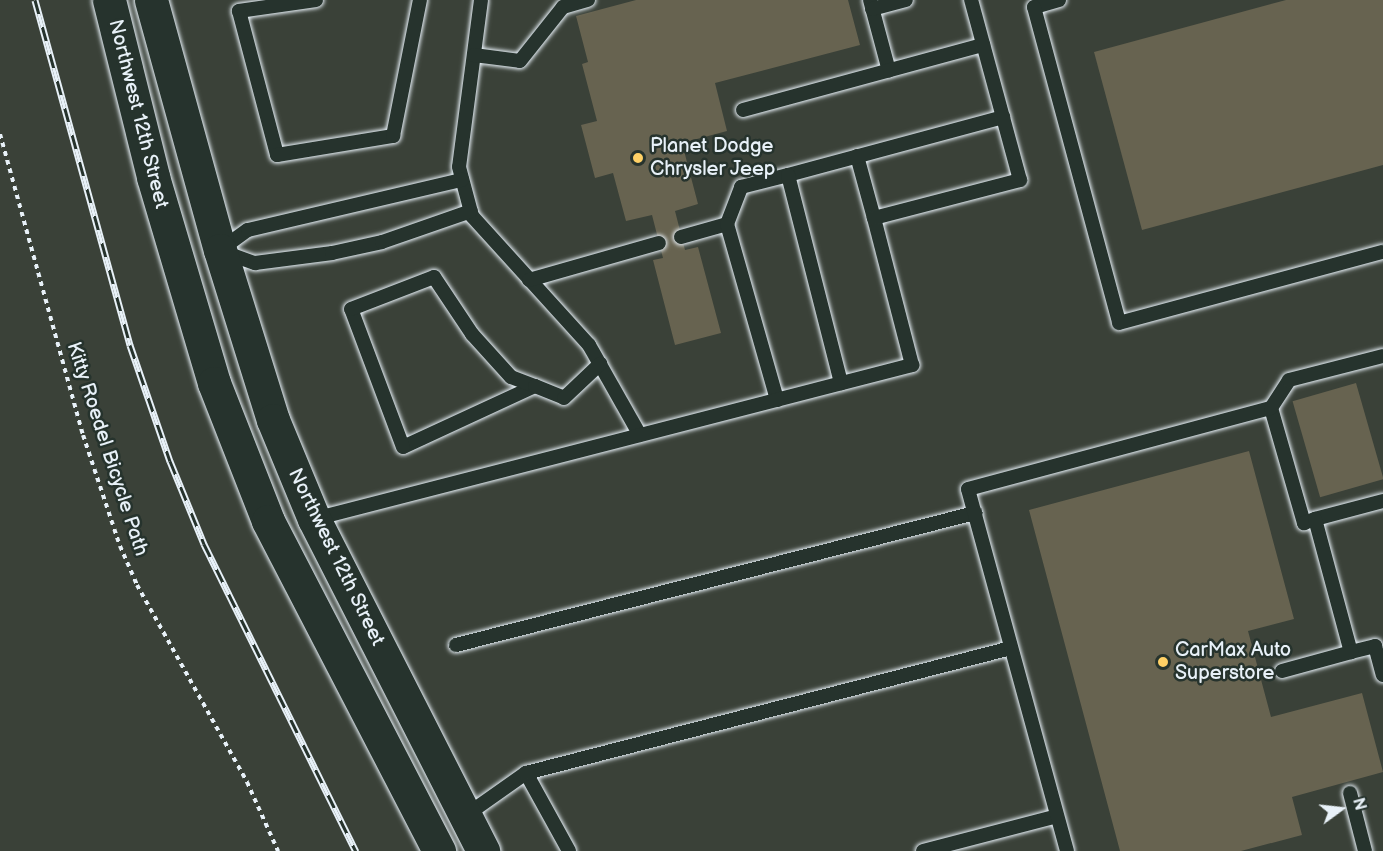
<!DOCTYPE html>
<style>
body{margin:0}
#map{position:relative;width:1383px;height:851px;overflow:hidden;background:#3a4138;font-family:"Balsamiq Sans",sans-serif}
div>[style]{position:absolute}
.building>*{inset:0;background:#676350;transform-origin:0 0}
.path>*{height:4px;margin-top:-2px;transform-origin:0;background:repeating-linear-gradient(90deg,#e8f1f8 0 4.5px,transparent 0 9px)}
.roads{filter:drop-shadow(0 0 2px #e8f1f8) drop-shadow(0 0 2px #e8f1f8)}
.service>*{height:14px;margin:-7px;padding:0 7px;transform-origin:7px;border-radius:7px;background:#26332d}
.secondary>*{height:33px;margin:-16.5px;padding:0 16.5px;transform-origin:16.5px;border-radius:16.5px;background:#26332d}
.rail>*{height:7px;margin-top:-3.5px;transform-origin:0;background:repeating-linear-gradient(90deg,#26332d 0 14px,#e8f1f8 0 28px);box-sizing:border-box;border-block:2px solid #e8f1f8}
.dots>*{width:16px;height:16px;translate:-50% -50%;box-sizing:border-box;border:3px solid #26332d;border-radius:50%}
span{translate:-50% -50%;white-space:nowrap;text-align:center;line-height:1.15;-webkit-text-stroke:5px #26332d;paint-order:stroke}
.street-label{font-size:20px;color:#e8f1f8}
.poi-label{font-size:20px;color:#e8f1f8}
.left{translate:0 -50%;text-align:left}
.north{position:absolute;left:1311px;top:779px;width:60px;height:60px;-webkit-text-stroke:4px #26332d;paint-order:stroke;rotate:75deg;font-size:16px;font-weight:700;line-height:24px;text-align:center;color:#e8f1f8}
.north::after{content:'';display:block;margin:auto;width:21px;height:27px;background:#e8f1f8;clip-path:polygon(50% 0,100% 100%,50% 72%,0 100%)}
</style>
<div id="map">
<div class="building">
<i style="clip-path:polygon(636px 0,848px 0,860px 45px,715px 83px,727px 131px,682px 143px,698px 204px,675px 211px,685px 250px,698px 247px,721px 333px,675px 345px,653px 260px,663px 258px,652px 215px,626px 221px,613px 173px,595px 178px,581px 125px,597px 121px,582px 64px,588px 62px,576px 16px)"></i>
<i style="clip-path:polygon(1286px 0,1383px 0,1383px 165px,1142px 230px,1094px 52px)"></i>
<i style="left:1356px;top:383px;width:100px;height:66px;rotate:74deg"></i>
<i style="clip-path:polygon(1249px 451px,1294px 619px,1248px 631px,1271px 717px,1362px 693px,1383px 772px,1292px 797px,1302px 835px,1241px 851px,1120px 851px,1029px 510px)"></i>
</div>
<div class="path">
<i style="left:0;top:134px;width:312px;rotate:74.6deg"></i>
<i style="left:83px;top:435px;width:117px;rotate:71.6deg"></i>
<i style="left:120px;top:546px;width:43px;rotate:66.4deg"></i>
<i style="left:137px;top:585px;width:226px;rotate:60.8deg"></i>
<i style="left:247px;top:782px;width:76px;rotate:65.8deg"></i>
</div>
<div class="roads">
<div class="service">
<i style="left:316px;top:0;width:78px;rotate:171.9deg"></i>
<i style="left:239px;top:11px;width:149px;rotate:75.2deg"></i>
<i style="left:277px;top:155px;width:118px;rotate:-9.3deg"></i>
<i style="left:393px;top:136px;width:139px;rotate:-78.8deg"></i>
<i style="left:481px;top:0;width:168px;rotate:97.5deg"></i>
<i style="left:459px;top:167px;width:51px;rotate:75.1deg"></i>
<i style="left:472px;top:216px;width:174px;rotate:47.8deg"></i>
<i style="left:589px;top:345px;width:103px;rotate:60.5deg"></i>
<i style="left:870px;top:0;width:73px;rotate:75deg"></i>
<i style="left:1059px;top:0;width:26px;rotate:164deg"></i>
<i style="left:1034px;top:7px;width:327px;rotate:74.9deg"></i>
<i style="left:1119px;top:323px;width:273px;rotate:-15.1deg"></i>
<i style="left:872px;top:9px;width:35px;rotate:-15deg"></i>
<i style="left:474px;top:55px;width:46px;rotate:7.4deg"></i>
<i style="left:520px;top:61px;width:69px;rotate:-51.5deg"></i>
<i style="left:563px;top:7px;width:26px;rotate:-16deg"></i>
<i style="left:743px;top:110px;width:249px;rotate:-15.2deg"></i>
<i style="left:857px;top:156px;width:64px;rotate:74.7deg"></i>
<i style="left:788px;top:175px;width:223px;rotate:-15.1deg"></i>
<i style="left:727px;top:224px;width:40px;rotate:-69deg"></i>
<i style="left:741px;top:187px;width:49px;rotate:-14.3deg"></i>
<i style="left:788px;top:175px;width:215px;rotate:75.7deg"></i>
<i style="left:681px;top:237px;width:48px;rotate:-15.8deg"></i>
<i style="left:727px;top:224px;width:183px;rotate:74.1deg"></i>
<i style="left:220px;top:250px;width:34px;rotate:-36deg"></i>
<i style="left:248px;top:230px;width:220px;rotate:-13.2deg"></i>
<i style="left:224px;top:252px;width:33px;rotate:20deg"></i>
<i style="left:255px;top:263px;width:78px;rotate:-7.4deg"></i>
<i style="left:332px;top:253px;width:51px;rotate:-12.4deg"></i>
<i style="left:382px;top:242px;width:94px;rotate:-19.2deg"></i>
<i style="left:529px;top:280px;width:135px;rotate:-15.9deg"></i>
<i style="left:535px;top:386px;width:145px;rotate:155.2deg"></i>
<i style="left:403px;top:447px;width:147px;rotate:-110.6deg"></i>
<i style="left:351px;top:309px;width:89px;rotate:-21.1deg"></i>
<i style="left:434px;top:277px;width:69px;rotate:56.3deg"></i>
<i style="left:472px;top:334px;width:58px;rotate:47.8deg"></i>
<i style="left:511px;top:377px;width:26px;rotate:21deg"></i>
<i style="left:535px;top:386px;width:31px;rotate:22deg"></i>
<i style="left:564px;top:398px;width:50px;rotate:-43.4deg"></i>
<i style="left:1271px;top:408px;width:120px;rotate:74deg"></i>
<i style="left:1304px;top:523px;width:12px;rotate:-20deg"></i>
<i style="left:1383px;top:501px;width:70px;rotate:165.2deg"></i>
<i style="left:1315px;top:519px;width:138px;rotate:74.9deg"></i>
<i style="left:1351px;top:652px;width:25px;rotate:-14deg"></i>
<i style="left:1375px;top:646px;width:30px;rotate:75deg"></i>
<i style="left:314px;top:519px;width:618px;rotate:-14.44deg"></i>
<i style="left:912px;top:365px;width:152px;rotate:-104.5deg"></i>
<i style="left:874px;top:218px;width:151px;rotate:-14.6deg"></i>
<i style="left:1020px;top:180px;width:187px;rotate:-105.2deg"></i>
<i style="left:456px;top:645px;width:536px;rotate:-14.27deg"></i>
<i style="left:1282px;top:671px;width:72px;rotate:-15.4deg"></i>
<i style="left:526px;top:773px;width:89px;rotate:61.1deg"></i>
<i style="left:1350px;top:793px;width:60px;rotate:75.5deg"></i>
<i style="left:465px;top:816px;width:75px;rotate:-35.2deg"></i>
<i style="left:526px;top:773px;width:501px;rotate:-14.45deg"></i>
<i style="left:923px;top:851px;width:138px;rotate:-14.6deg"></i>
<i style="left:1067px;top:851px;width:375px;rotate:-105.3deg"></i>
<i style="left:968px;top:489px;width:314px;rotate:-15deg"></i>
<i style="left:1271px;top:408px;width:33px;rotate:-57deg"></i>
<i style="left:1289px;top:380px;width:97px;rotate:-14.3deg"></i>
</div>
<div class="secondary">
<i style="left:109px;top:0;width:182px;rotate:76deg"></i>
<i style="left:153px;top:177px;width:215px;rotate:73.5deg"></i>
<i style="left:214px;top:383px;width:148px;rotate:68.6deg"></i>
<i style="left:268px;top:521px;width:372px;rotate:62.6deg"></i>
<i style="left:151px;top:0;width:259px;rotate:74.6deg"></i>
<i style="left:220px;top:250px;width:178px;rotate:72.7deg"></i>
<i style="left:273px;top:420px;width:107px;rotate:67.5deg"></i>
<i style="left:314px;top:519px;width:373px;rotate:63deg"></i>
</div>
</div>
<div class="rail">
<i style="left:35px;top:0;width:358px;rotate:74.6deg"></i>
<i style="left:130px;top:345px;width:123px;rotate:71deg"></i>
<i style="left:170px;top:461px;width:90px;rotate:67.7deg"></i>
<i style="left:204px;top:544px;width:343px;rotate:63.7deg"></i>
</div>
<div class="dots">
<i style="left:638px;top:158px;background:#ffd166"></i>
<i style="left:1163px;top:662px;background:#ffd166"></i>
</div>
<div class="street-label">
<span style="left:138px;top:114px;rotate:76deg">Northwest 12th Street</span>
<span style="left:107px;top:449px;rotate:72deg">Kitty Roedel Bicycle Path</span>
<span style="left:336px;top:557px;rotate:64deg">Northwest 12th Street</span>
</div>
<div class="poi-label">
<span class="left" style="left:650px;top:158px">Planet Dodge<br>Chrysler Jeep</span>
<span class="left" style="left:1175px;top:662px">CarMax Auto<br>Superstore</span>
</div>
<div class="north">N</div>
</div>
